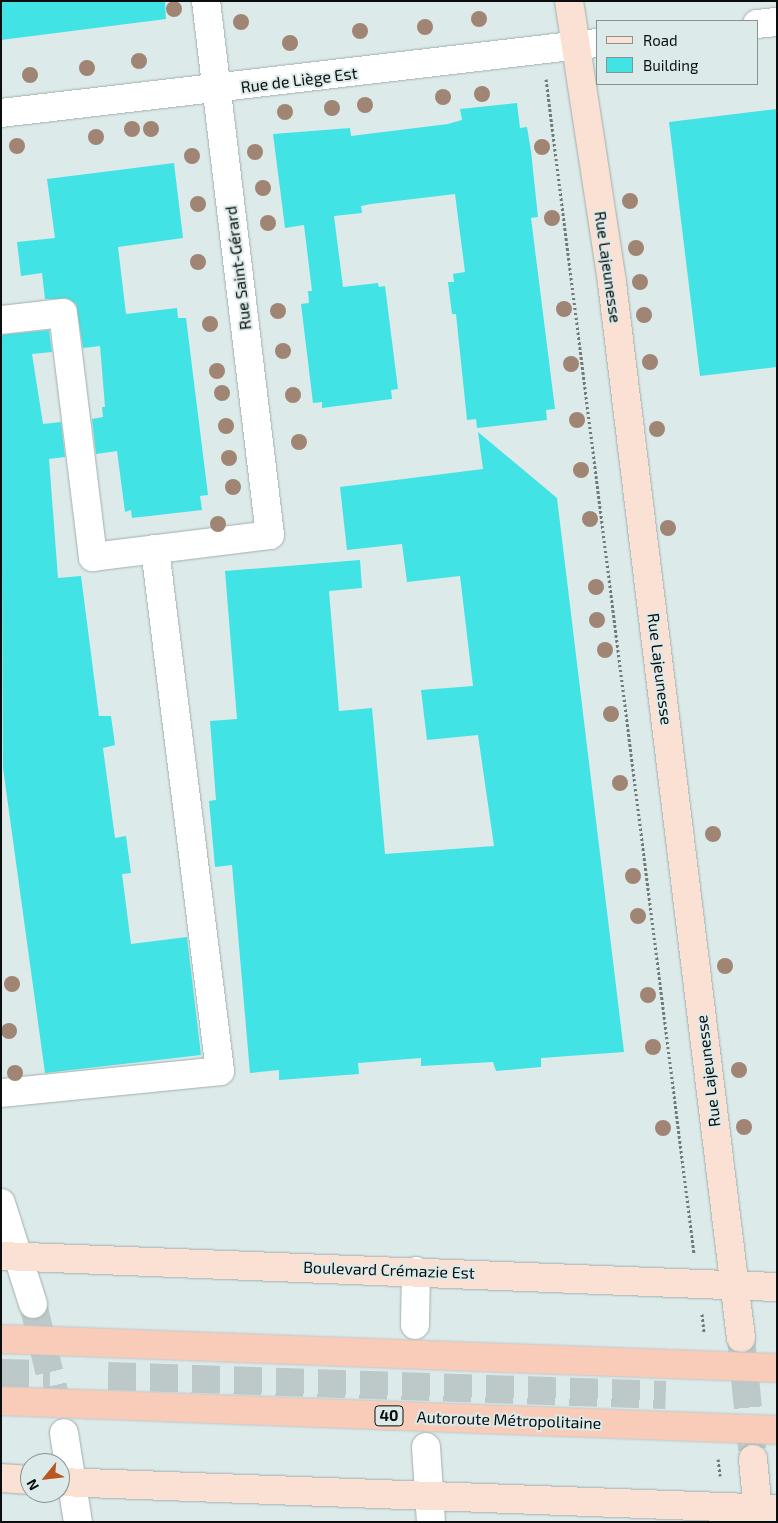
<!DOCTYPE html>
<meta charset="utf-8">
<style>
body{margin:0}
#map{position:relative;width:778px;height:1523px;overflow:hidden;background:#dceae9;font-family:"Exo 2",sans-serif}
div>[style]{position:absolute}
.building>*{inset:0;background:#42e3e5}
.minor-tunnel>*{height:28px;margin-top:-14px;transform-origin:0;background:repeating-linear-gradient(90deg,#bcc9c8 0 28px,transparent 0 42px)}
.major-tunnel>*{height:28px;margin-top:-14px;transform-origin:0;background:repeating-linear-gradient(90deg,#bcc9c8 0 28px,transparent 0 42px)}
.path>*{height:3px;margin-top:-1.5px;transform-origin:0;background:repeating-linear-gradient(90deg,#717a79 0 2.5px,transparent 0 5px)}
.roads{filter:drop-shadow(0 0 1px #a1aeae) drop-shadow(0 0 1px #a1aeae)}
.minor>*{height:28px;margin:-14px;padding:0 14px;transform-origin:14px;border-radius:14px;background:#fff}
.major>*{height:28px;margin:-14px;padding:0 14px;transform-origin:14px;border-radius:14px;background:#fbe0d4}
.bridges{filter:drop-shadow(0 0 1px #c4c5c5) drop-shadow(0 0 1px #c4c5c5)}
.highway-bridge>*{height:28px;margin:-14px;padding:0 14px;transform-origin:14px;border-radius:14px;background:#f8ccb8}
.trees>*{width:16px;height:16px;margin:-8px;border-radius:50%;background:#a08574}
span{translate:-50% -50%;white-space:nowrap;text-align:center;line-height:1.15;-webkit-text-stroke:4px #dceae9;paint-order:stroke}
.shield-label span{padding:1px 4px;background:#dceae9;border:1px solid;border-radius:4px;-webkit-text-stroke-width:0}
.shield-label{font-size:15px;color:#0a0e0e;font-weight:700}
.street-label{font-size:16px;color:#0a0e0e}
.frame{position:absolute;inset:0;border:2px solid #0a0e0e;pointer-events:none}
.legend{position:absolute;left:596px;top:20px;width:162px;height:65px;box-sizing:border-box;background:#dceae9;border:1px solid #889291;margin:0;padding:6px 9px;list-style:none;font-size:15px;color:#0a0e0e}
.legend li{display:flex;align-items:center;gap:10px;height:25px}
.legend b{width:25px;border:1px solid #889291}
.north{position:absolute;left:20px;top:1453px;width:50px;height:50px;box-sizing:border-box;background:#dceae9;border:1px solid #889291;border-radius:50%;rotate:241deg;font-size:14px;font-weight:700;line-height:20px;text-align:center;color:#0a0e0e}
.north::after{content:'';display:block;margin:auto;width:18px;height:22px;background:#ba5621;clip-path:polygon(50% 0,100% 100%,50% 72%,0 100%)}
</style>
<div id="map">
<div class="building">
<i style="clip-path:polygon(1px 1px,165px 1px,166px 19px,1px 40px)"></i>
<i style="clip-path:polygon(517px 103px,520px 128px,527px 127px,531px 151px,538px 217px,531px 218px,555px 409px,546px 410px,547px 420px,477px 428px,476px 419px,467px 420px,456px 314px,452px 314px,448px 282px,454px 282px,453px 274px,465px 272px,455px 194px,371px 204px,361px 206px,362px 213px,334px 216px,343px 287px,378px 283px,379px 287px,385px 286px,398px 389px,391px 390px,392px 399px,322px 408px,322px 402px,313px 403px,301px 304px,309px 303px,308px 291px,312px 291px,304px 225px,285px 228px,273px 134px,350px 128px,351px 136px,448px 124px,462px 120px,460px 109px)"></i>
<i style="clip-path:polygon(777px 109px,777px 367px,700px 376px,669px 122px)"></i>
<i style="clip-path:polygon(174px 163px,183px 238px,118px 247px,126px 314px,177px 308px,178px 318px,186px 318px,208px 495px,200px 496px,202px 510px,132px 518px,131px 510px,125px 512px,117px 451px,96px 454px,92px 419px,103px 417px,102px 407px,105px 407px,100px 346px,83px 348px,76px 304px,69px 299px,45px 299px,42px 273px,21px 276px,17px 242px,55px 238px,47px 179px)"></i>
<i style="clip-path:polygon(49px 330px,52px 352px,32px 354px,43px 424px,61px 422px,65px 457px,49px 459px,58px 578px,81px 576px,99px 716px,111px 716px,115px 745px,103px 748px,115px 838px,126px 836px,131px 873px,122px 874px,131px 944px,187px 937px,201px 1055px,45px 1073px,3px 768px,1px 335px)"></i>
<i style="clip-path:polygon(478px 432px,557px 498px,624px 1052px,541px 1058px,541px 1067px,496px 1071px,493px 1062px,421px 1066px,421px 1058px,358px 1063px,359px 1074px,279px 1080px,279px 1070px,250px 1073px,232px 865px,215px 867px,209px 801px,216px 800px,210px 721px,237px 719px,225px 571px,360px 560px,362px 588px,329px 591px,339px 711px,372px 708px,385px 854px,494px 846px,478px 735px,427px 740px,421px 690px,473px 686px,460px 576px,407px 582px,402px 544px,347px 550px,340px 487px,483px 469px)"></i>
</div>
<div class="minor-tunnel">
<i style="left:33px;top:1304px;width:133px;rotate:76.5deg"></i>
<i style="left:1px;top:1373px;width:49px;rotate:1.2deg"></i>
<i style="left:108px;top:1376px;width:558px;rotate:1.95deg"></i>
</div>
<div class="major-tunnel">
<i style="left:741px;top:1338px;width:122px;rotate:84.3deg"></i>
</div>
<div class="path">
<i style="left:546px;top:79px;width:1184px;rotate:82.82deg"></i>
<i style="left:702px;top:1314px;width:19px;rotate:84deg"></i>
<i style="left:718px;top:1459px;width:17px;rotate:83deg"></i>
</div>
<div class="roads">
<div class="minor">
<i style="left:757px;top:24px;width:20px;rotate:-6deg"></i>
<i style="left:1px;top:113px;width:600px;rotate:-6.7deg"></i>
<i style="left:1px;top:320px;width:62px;rotate:-6.4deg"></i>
<i style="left:63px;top:313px;width:246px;rotate:83deg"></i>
<i style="left:93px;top:557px;width:178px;rotate:-7.1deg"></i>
<i style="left:270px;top:535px;width:538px;rotate:-96.83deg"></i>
<i style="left:1px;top:1093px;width:220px;rotate:-5.7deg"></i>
<i style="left:220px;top:1071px;width:526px;rotate:-97.1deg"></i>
<i style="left:1px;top:1203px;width:106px;rotate:72.4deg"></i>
<i style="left:415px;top:1325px;width:54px;rotate:-88.9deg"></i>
<i style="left:64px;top:1433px;width:90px;rotate:81.1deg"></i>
<i style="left:426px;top:1447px;width:75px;rotate:86.2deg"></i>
</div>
<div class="major">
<i style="left:569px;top:1px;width:285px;rotate:81.3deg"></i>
<i style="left:612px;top:283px;width:1063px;rotate:83.03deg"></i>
<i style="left:1px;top:1256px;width:777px;rotate:2.29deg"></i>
<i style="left:753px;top:1459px;width:63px;rotate:84.6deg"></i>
<i style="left:1px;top:1478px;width:29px;rotate:4deg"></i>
<i style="left:60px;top:1482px;width:718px;rotate:2.16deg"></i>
</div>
</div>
<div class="bridges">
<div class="highway-bridge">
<i style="left:1px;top:1339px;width:777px;rotate:2.14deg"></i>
<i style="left:1px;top:1401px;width:777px;rotate:2.14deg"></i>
</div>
</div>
<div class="trees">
<i style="left:174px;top:9px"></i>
<i style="left:479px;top:19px"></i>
<i style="left:241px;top:22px"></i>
<i style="left:425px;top:27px"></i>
<i style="left:360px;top:31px"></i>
<i style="left:290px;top:43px"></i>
<i style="left:139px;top:61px"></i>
<i style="left:87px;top:68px"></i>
<i style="left:30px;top:75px"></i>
<i style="left:482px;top:94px"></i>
<i style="left:443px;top:97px"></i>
<i style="left:365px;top:105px"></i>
<i style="left:332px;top:108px"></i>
<i style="left:285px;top:112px"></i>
<i style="left:132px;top:129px"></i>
<i style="left:151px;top:129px"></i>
<i style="left:96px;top:137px"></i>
<i style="left:17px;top:146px"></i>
<i style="left:542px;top:147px"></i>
<i style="left:255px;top:152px"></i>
<i style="left:192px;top:156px"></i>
<i style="left:263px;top:188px"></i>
<i style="left:630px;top:201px"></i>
<i style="left:198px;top:204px"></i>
<i style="left:552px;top:218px"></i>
<i style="left:268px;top:223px"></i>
<i style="left:636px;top:248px"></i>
<i style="left:198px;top:262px"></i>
<i style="left:640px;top:282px"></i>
<i style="left:564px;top:309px"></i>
<i style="left:278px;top:311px"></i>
<i style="left:644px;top:315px"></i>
<i style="left:210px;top:324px"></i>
<i style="left:283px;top:351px"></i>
<i style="left:650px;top:362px"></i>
<i style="left:571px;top:364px"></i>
<i style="left:217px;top:371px"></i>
<i style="left:222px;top:393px"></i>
<i style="left:293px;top:395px"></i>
<i style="left:577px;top:420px"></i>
<i style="left:226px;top:426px"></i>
<i style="left:657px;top:429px"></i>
<i style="left:299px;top:442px"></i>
<i style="left:229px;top:458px"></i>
<i style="left:581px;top:470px"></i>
<i style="left:233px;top:487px"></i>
<i style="left:590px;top:519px"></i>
<i style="left:218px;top:524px"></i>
<i style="left:668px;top:528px"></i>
<i style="left:596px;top:587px"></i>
<i style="left:597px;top:620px"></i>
<i style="left:605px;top:650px"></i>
<i style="left:611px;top:714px"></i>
<i style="left:620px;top:783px"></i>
<i style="left:713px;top:834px"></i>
<i style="left:633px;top:876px"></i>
<i style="left:638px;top:916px"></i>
<i style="left:725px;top:966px"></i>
<i style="left:12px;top:984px"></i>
<i style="left:648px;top:995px"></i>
<i style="left:9px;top:1031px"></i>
<i style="left:653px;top:1047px"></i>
<i style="left:739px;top:1070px"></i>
<i style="left:15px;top:1073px"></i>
<i style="left:744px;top:1127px"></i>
<i style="left:663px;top:1128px"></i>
</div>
<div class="shield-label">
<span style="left:389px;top:1416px">40</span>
</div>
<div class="street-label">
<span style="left:299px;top:80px;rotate:-7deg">Rue de Liège Est</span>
<span style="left:608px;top:267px;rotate:82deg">Rue Lajeunesse</span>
<span style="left:238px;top:268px;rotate:-97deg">Rue Saint-Gérard</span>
<span style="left:660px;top:669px;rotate:83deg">Rue Lajeunesse</span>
<span style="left:708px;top:1071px;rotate:-97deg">Rue Lajeunesse</span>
<span style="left:389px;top:1270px;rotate:2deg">Boulevard Crémazie Est</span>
<span style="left:509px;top:1420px;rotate:2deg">Autoroute Métropolitaine</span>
</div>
<div class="frame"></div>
<ul class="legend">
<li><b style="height:6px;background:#fbe0d4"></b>Road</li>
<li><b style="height:14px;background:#42e3e5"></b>Building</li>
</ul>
<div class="north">N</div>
</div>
